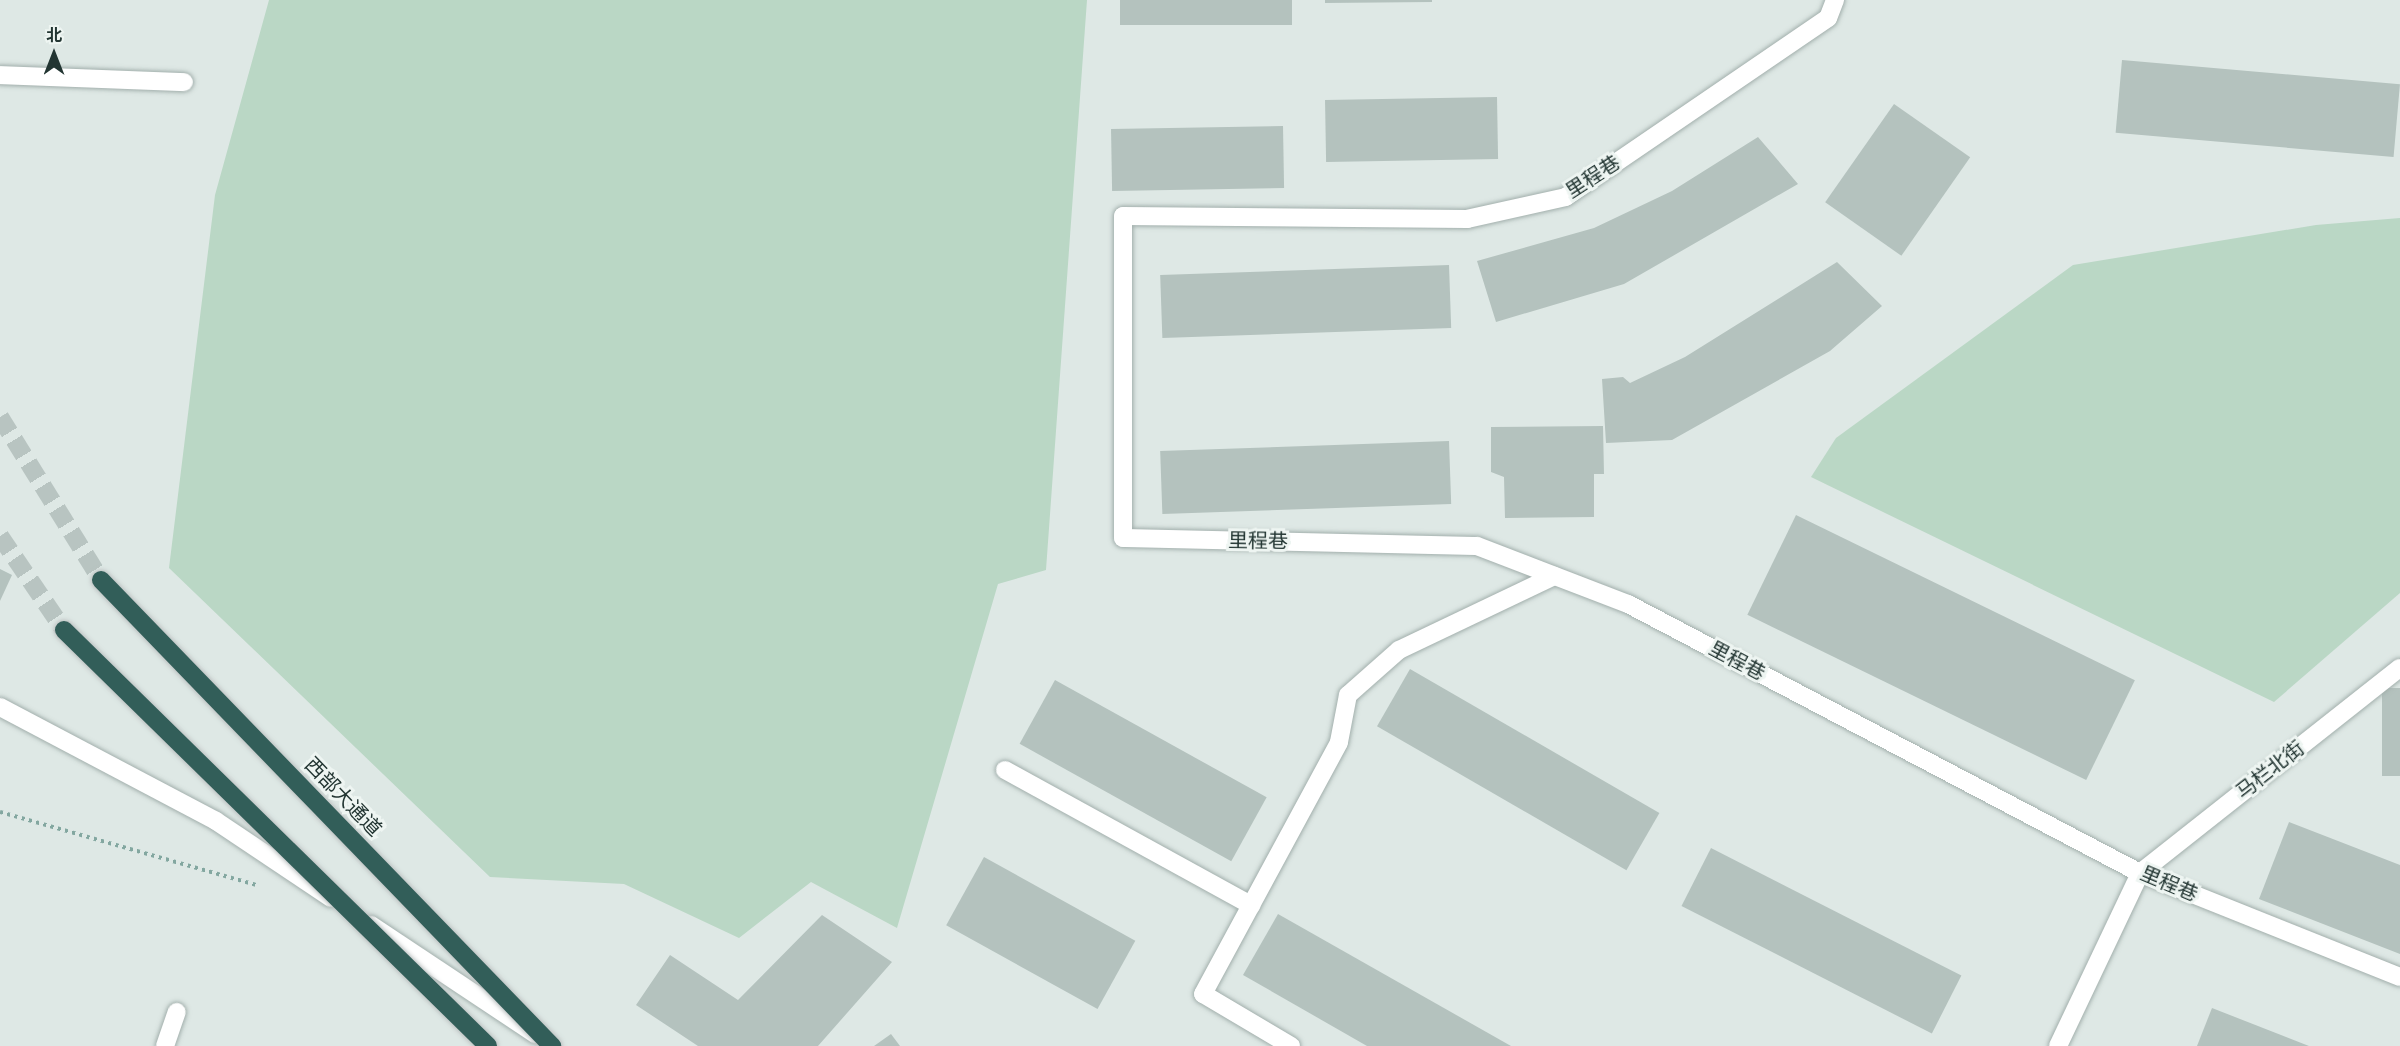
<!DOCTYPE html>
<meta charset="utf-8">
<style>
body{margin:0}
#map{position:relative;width:2400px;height:1046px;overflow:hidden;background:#dee8e5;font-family:Helvetica,"Noto Sans SC",sans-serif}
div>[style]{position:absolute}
.green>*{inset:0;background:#bad7c5}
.building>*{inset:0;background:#b4c2be;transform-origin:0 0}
.highway-tunnel>*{height:18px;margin-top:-9px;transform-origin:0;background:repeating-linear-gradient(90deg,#b8c4c1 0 18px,transparent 0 27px)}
.path>*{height:4px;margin-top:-2px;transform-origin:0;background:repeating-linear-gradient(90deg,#83a7a0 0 3px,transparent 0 7.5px)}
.roads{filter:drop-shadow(0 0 2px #a2afac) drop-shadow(0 0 2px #a2afac)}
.minor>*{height:18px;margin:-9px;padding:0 9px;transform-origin:9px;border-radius:9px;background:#fff}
.bridges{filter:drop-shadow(0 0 2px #bdc2c2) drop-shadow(0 0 2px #bdc2c2)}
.highway-bridge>*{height:18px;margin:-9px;padding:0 9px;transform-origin:9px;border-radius:9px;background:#325e59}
span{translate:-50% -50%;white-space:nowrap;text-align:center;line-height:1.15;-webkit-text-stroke:6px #eef5f2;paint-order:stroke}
.street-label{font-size:20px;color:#223532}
.north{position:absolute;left:24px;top:24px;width:60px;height:60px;-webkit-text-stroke:4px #eef5f2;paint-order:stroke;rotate:0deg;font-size:16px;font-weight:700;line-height:24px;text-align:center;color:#223532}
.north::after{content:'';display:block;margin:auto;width:21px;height:27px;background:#223532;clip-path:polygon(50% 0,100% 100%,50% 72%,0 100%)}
</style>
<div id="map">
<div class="green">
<i style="clip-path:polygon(269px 0,1087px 0,1046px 570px,998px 584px,897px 928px,811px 882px,739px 938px,624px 884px,490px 877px,169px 568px,215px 195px)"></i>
<i style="clip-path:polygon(2400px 218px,2400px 593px,2274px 702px,1811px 477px,1836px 438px,2073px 265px,2316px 225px)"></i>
</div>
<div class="building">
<i style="left:1120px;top:0;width:172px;height:25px"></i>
<i style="clip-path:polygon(1325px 0,1432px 0,1432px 2px,1325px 3px)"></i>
<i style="left:2122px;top:60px;width:279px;height:73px;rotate:5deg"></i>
<i style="left:1497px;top:97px;width:62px;height:172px;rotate:89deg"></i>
<i style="left:1894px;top:104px;width:93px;height:120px;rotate:35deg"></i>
<i style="left:1283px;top:126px;width:62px;height:172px;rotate:89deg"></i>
<i style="clip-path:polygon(1758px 137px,1798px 184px,1624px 284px,1496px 322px,1477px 261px,1594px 228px,1672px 191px)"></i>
<i style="clip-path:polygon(1837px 262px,1882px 306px,1830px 351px,1672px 440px,1606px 443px,1602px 379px,1623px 377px,1630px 383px,1685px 357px)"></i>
<i style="left:1449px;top:265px;width:63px;height:289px;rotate:88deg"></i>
<i style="clip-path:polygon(1603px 426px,1604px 474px,1594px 474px,1594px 517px,1505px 518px,1504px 477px,1491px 472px,1491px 427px)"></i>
<i style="left:1449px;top:441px;width:63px;height:289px;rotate:88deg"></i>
<i style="left:1796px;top:515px;width:377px;height:111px;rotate:26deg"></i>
<i style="clip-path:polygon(0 569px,12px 575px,0 601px)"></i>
<i style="left:1410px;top:669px;width:288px;height:66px;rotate:30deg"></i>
<i style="left:1055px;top:680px;width:242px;height:73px;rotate:29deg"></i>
<i style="left:2382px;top:688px;width:18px;height:88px"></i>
<i style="clip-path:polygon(2289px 822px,2400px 865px,2400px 954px,2259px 899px)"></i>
<i style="left:1711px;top:848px;width:281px;height:65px;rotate:27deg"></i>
<i style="left:984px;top:857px;width:173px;height:78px;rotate:29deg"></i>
<i style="clip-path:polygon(1278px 914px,1511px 1046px,1367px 1046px,1243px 975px)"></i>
<i style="clip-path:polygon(822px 915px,892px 962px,818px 1046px,698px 1046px,636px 1005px,670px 955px,738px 1000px)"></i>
<i style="clip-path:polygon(2212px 1008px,2309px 1046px,2197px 1046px)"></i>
<i style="clip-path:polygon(891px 1034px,900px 1046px,874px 1046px)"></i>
</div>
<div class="highway-tunnel">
<i style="left:0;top:417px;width:192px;rotate:58.2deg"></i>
<i style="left:0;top:536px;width:114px;rotate:55.8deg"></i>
</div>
<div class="path">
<i style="left:0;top:812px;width:266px;rotate:15.9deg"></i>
</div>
<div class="roads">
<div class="minor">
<i style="left:1835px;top:0;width:19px;rotate:111deg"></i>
<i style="left:1828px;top:18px;width:317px;rotate:145.7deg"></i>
<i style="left:1566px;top:197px;width:101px;rotate:167.5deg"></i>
<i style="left:1467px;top:219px;width:344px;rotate:-179.5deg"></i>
<i style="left:1123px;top:216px;width:322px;rotate:90deg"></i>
<i style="left:1123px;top:538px;width:354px;rotate:1.3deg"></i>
<i style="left:1477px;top:546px;width:162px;rotate:21deg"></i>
<i style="left:1628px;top:604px;width:578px;rotate:27.72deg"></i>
<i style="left:2140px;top:873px;width:280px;rotate:21.8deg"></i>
<i style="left:0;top:75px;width:184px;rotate:2.2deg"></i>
<i style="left:0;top:707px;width:244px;rotate:27.8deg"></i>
<i style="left:216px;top:821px;width:138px;rotate:33.8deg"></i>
<i style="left:1005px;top:770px;width:281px;rotate:28.8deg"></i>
<i style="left:371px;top:925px;width:197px;rotate:33.6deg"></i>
<i style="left:165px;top:1046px;width:36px;rotate:-71deg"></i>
<i style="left:1291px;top:1046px;width:102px;rotate:-149.4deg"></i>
<i style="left:1203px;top:994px;width:286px;rotate:-61.6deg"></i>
<i style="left:1339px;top:742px;width:48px;rotate:-79.2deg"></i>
<i style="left:1348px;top:695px;width:68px;rotate:-41.4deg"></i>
<i style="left:1399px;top:650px;width:172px;rotate:-25.5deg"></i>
<i style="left:2058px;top:1046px;width:191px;rotate:-64.6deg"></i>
<i style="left:2140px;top:873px;width:331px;rotate:-38.3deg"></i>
</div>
</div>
<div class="bridges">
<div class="highway-bridge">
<i style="left:101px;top:580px;width:649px;rotate:45.94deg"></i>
<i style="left:64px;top:630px;width:594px;rotate:44.45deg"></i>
</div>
</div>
<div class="street-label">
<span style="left:1593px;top:177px;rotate:-33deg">里程巷</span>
<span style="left:1258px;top:541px;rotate:1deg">里程巷</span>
<span style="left:1737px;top:661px;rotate:28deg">里程巷</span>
<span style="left:2270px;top:770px;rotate:-38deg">马栏北街</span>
<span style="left:343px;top:797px;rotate:46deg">西部大通道</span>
<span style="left:2169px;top:884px;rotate:23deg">里程巷</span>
</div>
<div class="north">北</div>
</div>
